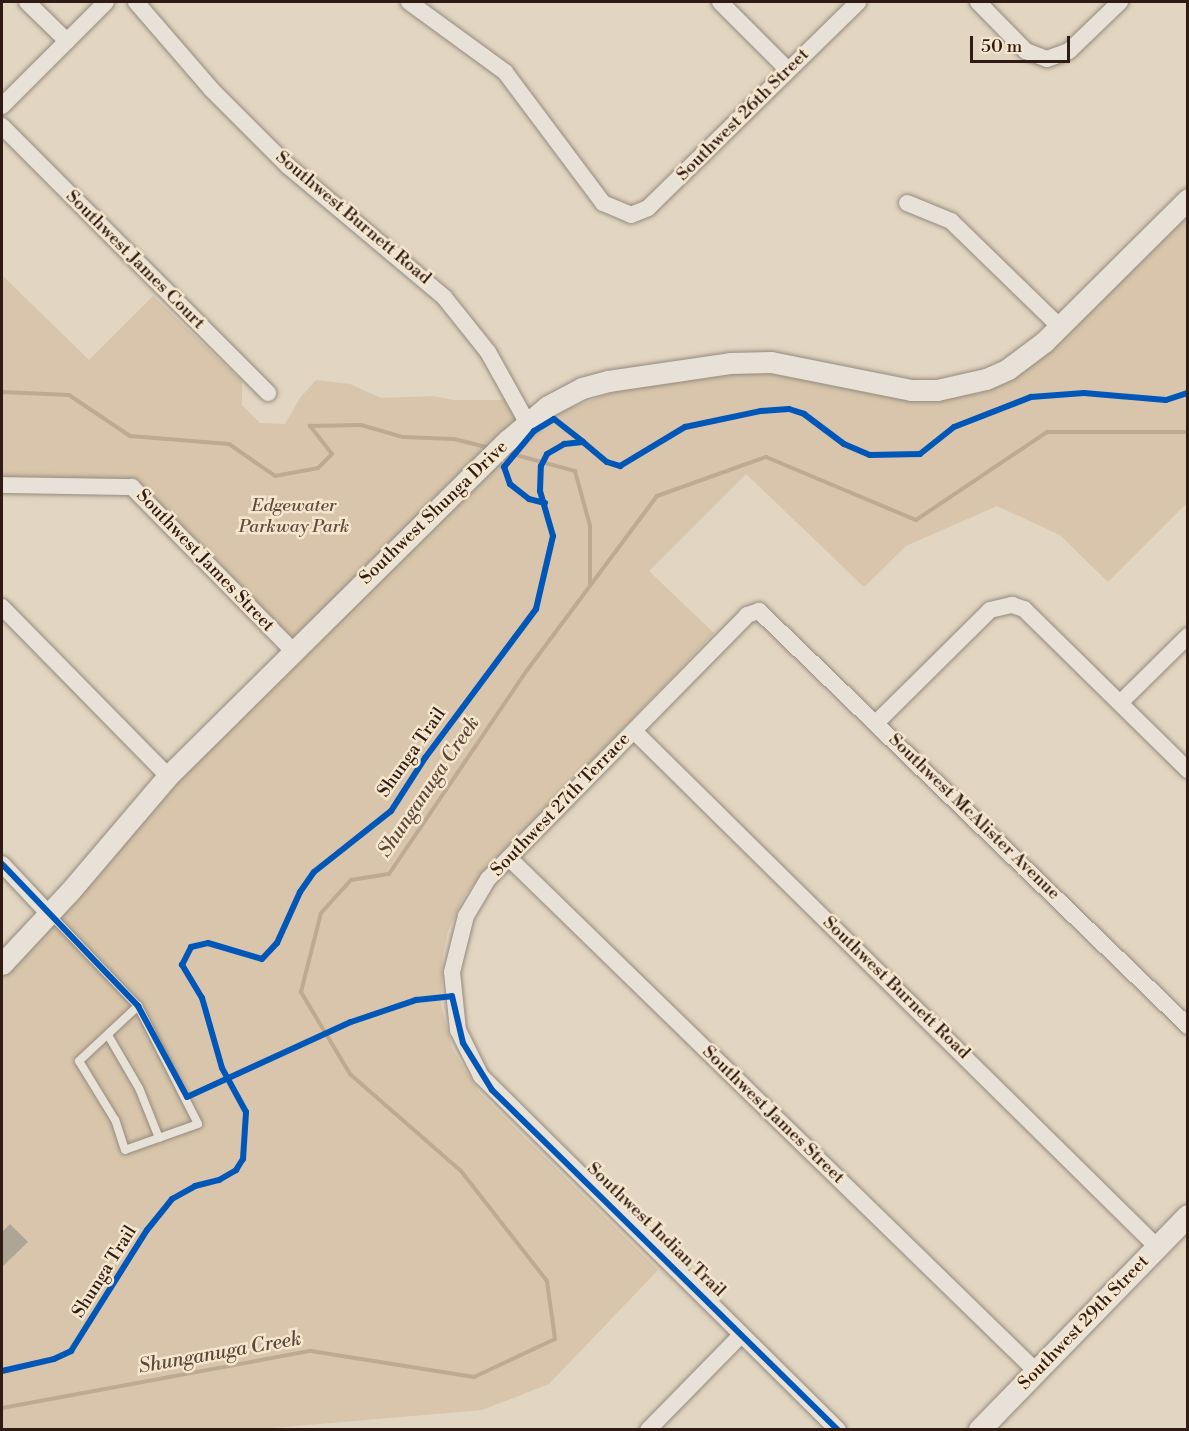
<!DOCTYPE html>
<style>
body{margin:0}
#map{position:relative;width:1189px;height:1431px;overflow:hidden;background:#e2d5c1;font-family:"Libre Bodoni",serif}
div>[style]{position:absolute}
.green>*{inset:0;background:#d8c5ab}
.stream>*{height:4px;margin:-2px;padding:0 2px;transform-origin:2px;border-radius:2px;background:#beaa92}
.building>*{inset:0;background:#afa597}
.roads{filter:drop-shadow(0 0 2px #948a7e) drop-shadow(0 0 2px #948a7e)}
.service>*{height:8px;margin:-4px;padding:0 4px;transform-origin:4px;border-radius:4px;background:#e7e1d7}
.minor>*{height:16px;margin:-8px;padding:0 8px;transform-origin:8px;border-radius:8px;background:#e7e1d7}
.tertiary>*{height:21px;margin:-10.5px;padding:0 10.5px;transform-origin:10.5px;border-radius:10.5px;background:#e7e1d7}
.secondary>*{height:22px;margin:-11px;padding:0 11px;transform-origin:11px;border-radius:11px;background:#e7e1d7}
.cycleway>*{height:6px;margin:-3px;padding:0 3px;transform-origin:3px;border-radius:3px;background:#0057b8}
span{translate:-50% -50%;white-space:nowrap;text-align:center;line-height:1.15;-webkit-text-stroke:5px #f5e6ce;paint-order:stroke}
.street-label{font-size:18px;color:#301b14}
.park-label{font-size:18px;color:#604a3c;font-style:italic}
.water-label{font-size:20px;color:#5c4739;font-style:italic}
.frame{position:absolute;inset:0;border:3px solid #301b14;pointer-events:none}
.scale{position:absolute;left:970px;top:36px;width:100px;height:27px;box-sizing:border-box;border:3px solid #301b14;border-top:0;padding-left:8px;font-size:18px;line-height:21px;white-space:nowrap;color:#301b14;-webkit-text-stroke:4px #f5e6ce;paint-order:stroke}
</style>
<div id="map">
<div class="green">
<i style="clip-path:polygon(1187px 211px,1187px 503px,1108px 582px,1060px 535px,997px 506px,906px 546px,864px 587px,746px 474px,649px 571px,714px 633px,466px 893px,448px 931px,443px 955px,441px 1005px,452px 1048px,479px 1092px,658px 1270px,549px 1384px,482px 1410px,261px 1429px,2px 1429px,2px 976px,182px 776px,530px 433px,564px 410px,642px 382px,749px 370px,921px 401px,980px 393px,1021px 371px,1051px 348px)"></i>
<i style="clip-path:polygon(2px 275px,89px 360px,153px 296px,242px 381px,242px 405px,260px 423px,285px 424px,300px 398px,316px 380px,350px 384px,381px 398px,434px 396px,453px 400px,500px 400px,513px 396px,527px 422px,293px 651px,132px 487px,2px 485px)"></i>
</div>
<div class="stream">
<i style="left:2px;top:392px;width:67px;rotate:2.6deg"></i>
<i style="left:69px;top:395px;width:73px;rotate:33.9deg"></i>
<i style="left:130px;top:436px;width:99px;rotate:4.6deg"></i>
<i style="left:229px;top:444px;width:56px;rotate:34.8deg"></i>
<i style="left:275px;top:476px;width:44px;rotate:-10.5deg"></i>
<i style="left:318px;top:468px;width:20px;rotate:-45deg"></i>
<i style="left:332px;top:454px;width:36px;rotate:-128deg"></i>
<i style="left:310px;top:426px;width:51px;rotate:-1.1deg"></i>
<i style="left:361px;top:425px;width:44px;rotate:15.9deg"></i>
<i style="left:403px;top:437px;width:51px;rotate:2.2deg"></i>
<i style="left:454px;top:439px;width:36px;rotate:14deg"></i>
<i style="left:505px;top:452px;width:73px;rotate:15.2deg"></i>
<i style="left:575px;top:471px;width:57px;rotate:74.7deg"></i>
<i style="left:590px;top:526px;width:60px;rotate:90deg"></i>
<i style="left:2px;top:1408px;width:314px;rotate:-10.5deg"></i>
<i style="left:311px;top:1351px;width:165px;rotate:9.1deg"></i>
<i style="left:474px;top:1377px;width:89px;rotate:-25.1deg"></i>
<i style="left:555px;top:1339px;width:59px;rotate:-97.9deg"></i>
<i style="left:547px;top:1281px;width:140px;rotate:-128deg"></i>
<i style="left:461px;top:1171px;width:147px;rotate:-138.9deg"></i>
<i style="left:350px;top:1074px;width:96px;rotate:-120.9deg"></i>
<i style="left:301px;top:992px;width:81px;rotate:-75.8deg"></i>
<i style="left:321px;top:913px;width:45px;rotate:-47.7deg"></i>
<i style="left:351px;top:880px;width:38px;rotate:-9deg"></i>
<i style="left:389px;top:874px;width:248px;rotate:-55.9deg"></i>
<i style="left:528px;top:669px;width:216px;rotate:-53.3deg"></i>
<i style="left:657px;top:496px;width:116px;rotate:-19.7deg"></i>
<i style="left:766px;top:457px;width:163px;rotate:22.8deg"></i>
<i style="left:916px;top:520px;width:158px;rotate:-33.9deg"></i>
<i style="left:1047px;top:432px;width:141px"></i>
</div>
<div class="building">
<i style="clip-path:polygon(10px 1224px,28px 1242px,2px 1267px,2px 1232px)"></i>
</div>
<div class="roads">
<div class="service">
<i style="left:50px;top:914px;width:127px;rotate:46.3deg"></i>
<i style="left:138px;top:1006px;width:132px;rotate:63deg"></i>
<i style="left:198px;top:1124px;width:77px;rotate:160.4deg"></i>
<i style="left:125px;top:1150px;width:32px;rotate:-108deg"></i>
<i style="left:115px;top:1120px;width:69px;rotate:-121.4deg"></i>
<i style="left:79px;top:1061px;width:81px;rotate:-43deg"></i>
<i style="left:108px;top:1035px;width:61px;rotate:59.7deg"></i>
<i style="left:139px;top:1088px;width:54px;rotate:68.2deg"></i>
</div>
<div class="minor">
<i style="left:27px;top:2px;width:56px;rotate:44.3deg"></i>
<i style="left:136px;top:2px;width:116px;rotate:49.2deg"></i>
<i style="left:212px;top:90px;width:107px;rotate:45deg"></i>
<i style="left:288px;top:166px;width:204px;rotate:40deg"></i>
<i style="left:444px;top:297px;width:70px;rotate:51.3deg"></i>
<i style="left:488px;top:352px;width:80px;rotate:60.9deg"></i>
<i style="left:409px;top:2px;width:119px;rotate:36.1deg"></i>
<i style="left:505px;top:72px;width:164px;rotate:53.2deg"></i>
<i style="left:603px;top:203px;width:30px;rotate:23deg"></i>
<i style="left:631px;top:215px;width:18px;rotate:-22deg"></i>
<i style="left:648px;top:208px;width:294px;rotate:-44.4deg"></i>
<i style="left:720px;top:2px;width:96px;rotate:45deg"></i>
<i style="left:978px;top:2px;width:69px;rotate:45.6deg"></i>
<i style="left:1026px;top:51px;width:22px;rotate:21deg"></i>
<i style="left:1047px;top:59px;width:23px;rotate:-20deg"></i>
<i style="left:1069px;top:51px;width:71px;rotate:-43.9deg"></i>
<i style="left:2px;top:106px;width:147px;rotate:-45deg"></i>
<i style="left:2px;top:126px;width:377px;rotate:45.1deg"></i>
<i style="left:907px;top:203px;width:48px;rotate:22.2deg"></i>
<i style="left:951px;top:221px;width:152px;rotate:44.2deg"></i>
<i style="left:2px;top:485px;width:130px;rotate:0.9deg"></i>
<i style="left:132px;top:487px;width:230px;rotate:45.5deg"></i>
<i style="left:2px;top:607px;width:237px;rotate:45.5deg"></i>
<i style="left:1121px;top:702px;width:94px;rotate:-44.6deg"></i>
<i style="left:877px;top:722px;width:159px;rotate:-44.7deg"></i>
<i style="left:990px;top:610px;width:23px;rotate:-13deg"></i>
<i style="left:1012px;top:605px;width:13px;rotate:18deg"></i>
<i style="left:1024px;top:609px;width:230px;rotate:44.5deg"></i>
<i style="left:634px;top:731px;width:735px;rotate:44.61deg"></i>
<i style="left:509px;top:858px;width:735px;rotate:44.23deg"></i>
<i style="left:2px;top:864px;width:69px;rotate:46.8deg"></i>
<i style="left:648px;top:1430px;width:133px;rotate:-45.6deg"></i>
<i style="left:838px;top:1430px;width:503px;rotate:-135.24deg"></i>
<i style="left:481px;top:1076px;width:51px;rotate:-116.6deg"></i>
<i style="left:458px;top:1030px;width:58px;rotate:-95.9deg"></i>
<i style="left:452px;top:972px;width:58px;rotate:-76deg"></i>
<i style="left:466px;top:916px;width:43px;rotate:-59.3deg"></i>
<i style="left:488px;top:879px;width:370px;rotate:-45.5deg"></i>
<i style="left:747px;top:615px;width:13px;rotate:-18deg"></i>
<i style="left:759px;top:611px;width:597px;rotate:44.05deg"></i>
</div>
<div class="tertiary">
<i style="left:2px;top:964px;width:101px;rotate:-47deg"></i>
<i style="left:71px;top:890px;width:150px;rotate:-49.6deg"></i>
<i style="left:168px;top:776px;width:478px;rotate:-44.7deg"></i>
<i style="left:508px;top:440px;width:52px;rotate:-40.4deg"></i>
<i style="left:548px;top:406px;width:38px;rotate:-28deg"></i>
<i style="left:582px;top:388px;width:27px;rotate:-15deg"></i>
<i style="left:608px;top:381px;width:123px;rotate:-8.4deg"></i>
<i style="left:730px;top:363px;width:41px;rotate:-1.4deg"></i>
<i style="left:771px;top:362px;width:143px;rotate:11.3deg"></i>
<i style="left:911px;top:390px;width:26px"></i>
<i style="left:937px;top:390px;width:50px;rotate:-12.7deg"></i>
<i style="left:986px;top:379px;width:24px;rotate:-24deg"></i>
<i style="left:1008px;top:369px;width:45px;rotate:-36.9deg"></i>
<i style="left:1044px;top:342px;width:203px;rotate:-44.8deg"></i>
</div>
<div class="secondary">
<i style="left:980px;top:1430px;width:298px;rotate:-45.8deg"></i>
</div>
</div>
<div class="cycleway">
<i style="left:545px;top:503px;width:16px;rotate:-166deg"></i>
<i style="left:529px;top:499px;width:24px;rotate:-142deg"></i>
<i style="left:510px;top:484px;width:18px;rotate:-109deg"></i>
<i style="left:504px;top:467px;width:47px;rotate:-50.2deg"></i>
<i style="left:534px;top:431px;width:23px;rotate:-31deg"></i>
<i style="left:554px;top:419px;width:37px;rotate:38deg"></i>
<i style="left:2px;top:864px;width:197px;rotate:46.2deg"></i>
<i style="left:138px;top:1006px;width:103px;rotate:61.7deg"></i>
<i style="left:187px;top:1097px;width:180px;rotate:-24.6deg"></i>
<i style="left:351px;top:1022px;width:69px;rotate:-18.7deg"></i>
<i style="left:416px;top:1000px;width:36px;rotate:-6deg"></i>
<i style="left:452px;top:996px;width:48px;rotate:76.8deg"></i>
<i style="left:463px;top:1043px;width:55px;rotate:58.3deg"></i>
<i style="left:492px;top:1090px;width:485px;rotate:44.5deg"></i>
<i style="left:2px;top:1371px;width:53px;rotate:-13deg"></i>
<i style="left:54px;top:1359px;width:19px;rotate:-25deg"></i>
<i style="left:71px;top:1351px;width:143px;rotate:-57.9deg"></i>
<i style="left:147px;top:1230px;width:40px;rotate:-51deg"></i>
<i style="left:172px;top:1199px;width:26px;rotate:-29deg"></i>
<i style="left:195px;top:1186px;width:25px;rotate:-14deg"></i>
<i style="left:219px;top:1180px;width:20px;rotate:-30deg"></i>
<i style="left:236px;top:1170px;width:13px;rotate:-58deg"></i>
<i style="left:243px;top:1159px;width:47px;rotate:-86.3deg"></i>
<i style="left:246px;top:1112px;width:50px;rotate:-118.6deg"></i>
<i style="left:222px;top:1068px;width:73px;rotate:-105.9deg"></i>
<i style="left:202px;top:998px;width:39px;rotate:-121deg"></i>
<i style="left:182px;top:965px;width:20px;rotate:-63deg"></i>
<i style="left:191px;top:947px;width:17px;rotate:-13deg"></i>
<i style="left:208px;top:943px;width:56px;rotate:16.5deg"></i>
<i style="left:262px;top:959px;width:22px;rotate:-47deg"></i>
<i style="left:277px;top:943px;width:56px;rotate:-65.7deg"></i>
<i style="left:300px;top:892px;width:24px;rotate:-55deg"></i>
<i style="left:314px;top:872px;width:98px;rotate:-38.4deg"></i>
<i style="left:391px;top:811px;width:63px;rotate:-57.3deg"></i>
<i style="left:425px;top:758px;width:186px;rotate:-53.3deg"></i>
<i style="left:536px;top:609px;width:75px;rotate:-76.9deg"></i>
<i style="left:553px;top:536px;width:47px;rotate:-106.1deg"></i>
<i style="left:540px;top:491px;width:25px;rotate:-88deg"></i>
<i style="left:541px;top:466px;width:13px;rotate:-63deg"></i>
<i style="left:547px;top:454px;width:20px;rotate:-30deg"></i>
<i style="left:564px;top:444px;width:19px;rotate:-6deg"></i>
<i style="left:583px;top:442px;width:31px;rotate:40deg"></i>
<i style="left:607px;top:462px;width:14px;rotate:17deg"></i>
<i style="left:620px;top:466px;width:76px;rotate:-31deg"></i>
<i style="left:685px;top:427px;width:78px;rotate:-11.9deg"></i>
<i style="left:761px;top:411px;width:28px;rotate:-4deg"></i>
<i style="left:789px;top:409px;width:16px;rotate:18deg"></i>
<i style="left:804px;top:414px;width:50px;rotate:36.9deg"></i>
<i style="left:844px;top:444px;width:28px;rotate:23deg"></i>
<i style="left:870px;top:455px;width:50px;rotate:-1.1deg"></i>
<i style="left:920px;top:454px;width:43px;rotate:-38.5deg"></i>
<i style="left:954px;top:427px;width:83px;rotate:-21.3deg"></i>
<i style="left:1031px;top:397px;width:53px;rotate:-4.3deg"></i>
<i style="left:1084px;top:393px;width:82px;rotate:4.9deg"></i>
<i style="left:1166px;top:400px;width:23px;rotate:-18deg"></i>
</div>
<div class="street-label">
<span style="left:743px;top:115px;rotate:-45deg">Southwest 26th Street</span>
<span style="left:353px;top:218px;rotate:40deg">Southwest Burnett Road</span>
<span style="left:135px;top:260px;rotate:45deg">Southwest James Court</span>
<span style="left:434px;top:513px;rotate:-44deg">Southwest Shunga Drive</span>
<span style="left:205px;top:561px;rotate:46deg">Southwest James Street</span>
<span style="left:412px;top:753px;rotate:-55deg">Shunga Trail</span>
<span style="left:561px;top:805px;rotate:-46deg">Southwest 27th Terrace</span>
<span style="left:974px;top:817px;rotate:44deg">Southwest McAlister Avenue</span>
<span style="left:896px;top:988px;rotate:44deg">Southwest Burnett Road</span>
<span style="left:773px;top:1115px;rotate:44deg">Southwest James Street</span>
<span style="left:656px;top:1230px;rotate:44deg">Southwest Indian Trail</span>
<span style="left:105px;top:1272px;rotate:-58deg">Shunga Trail</span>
<span style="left:1084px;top:1323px;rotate:-46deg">Southwest 29th Street</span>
</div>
<div class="park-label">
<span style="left:294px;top:517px">Edgewater<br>Parkway Park</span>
</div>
<div class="water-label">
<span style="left:429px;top:787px;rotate:-56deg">Shunganuga Creek</span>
<span style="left:220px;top:1353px;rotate:-10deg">Shunganuga Creek</span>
</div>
<div class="frame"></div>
<div class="scale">50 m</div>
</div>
